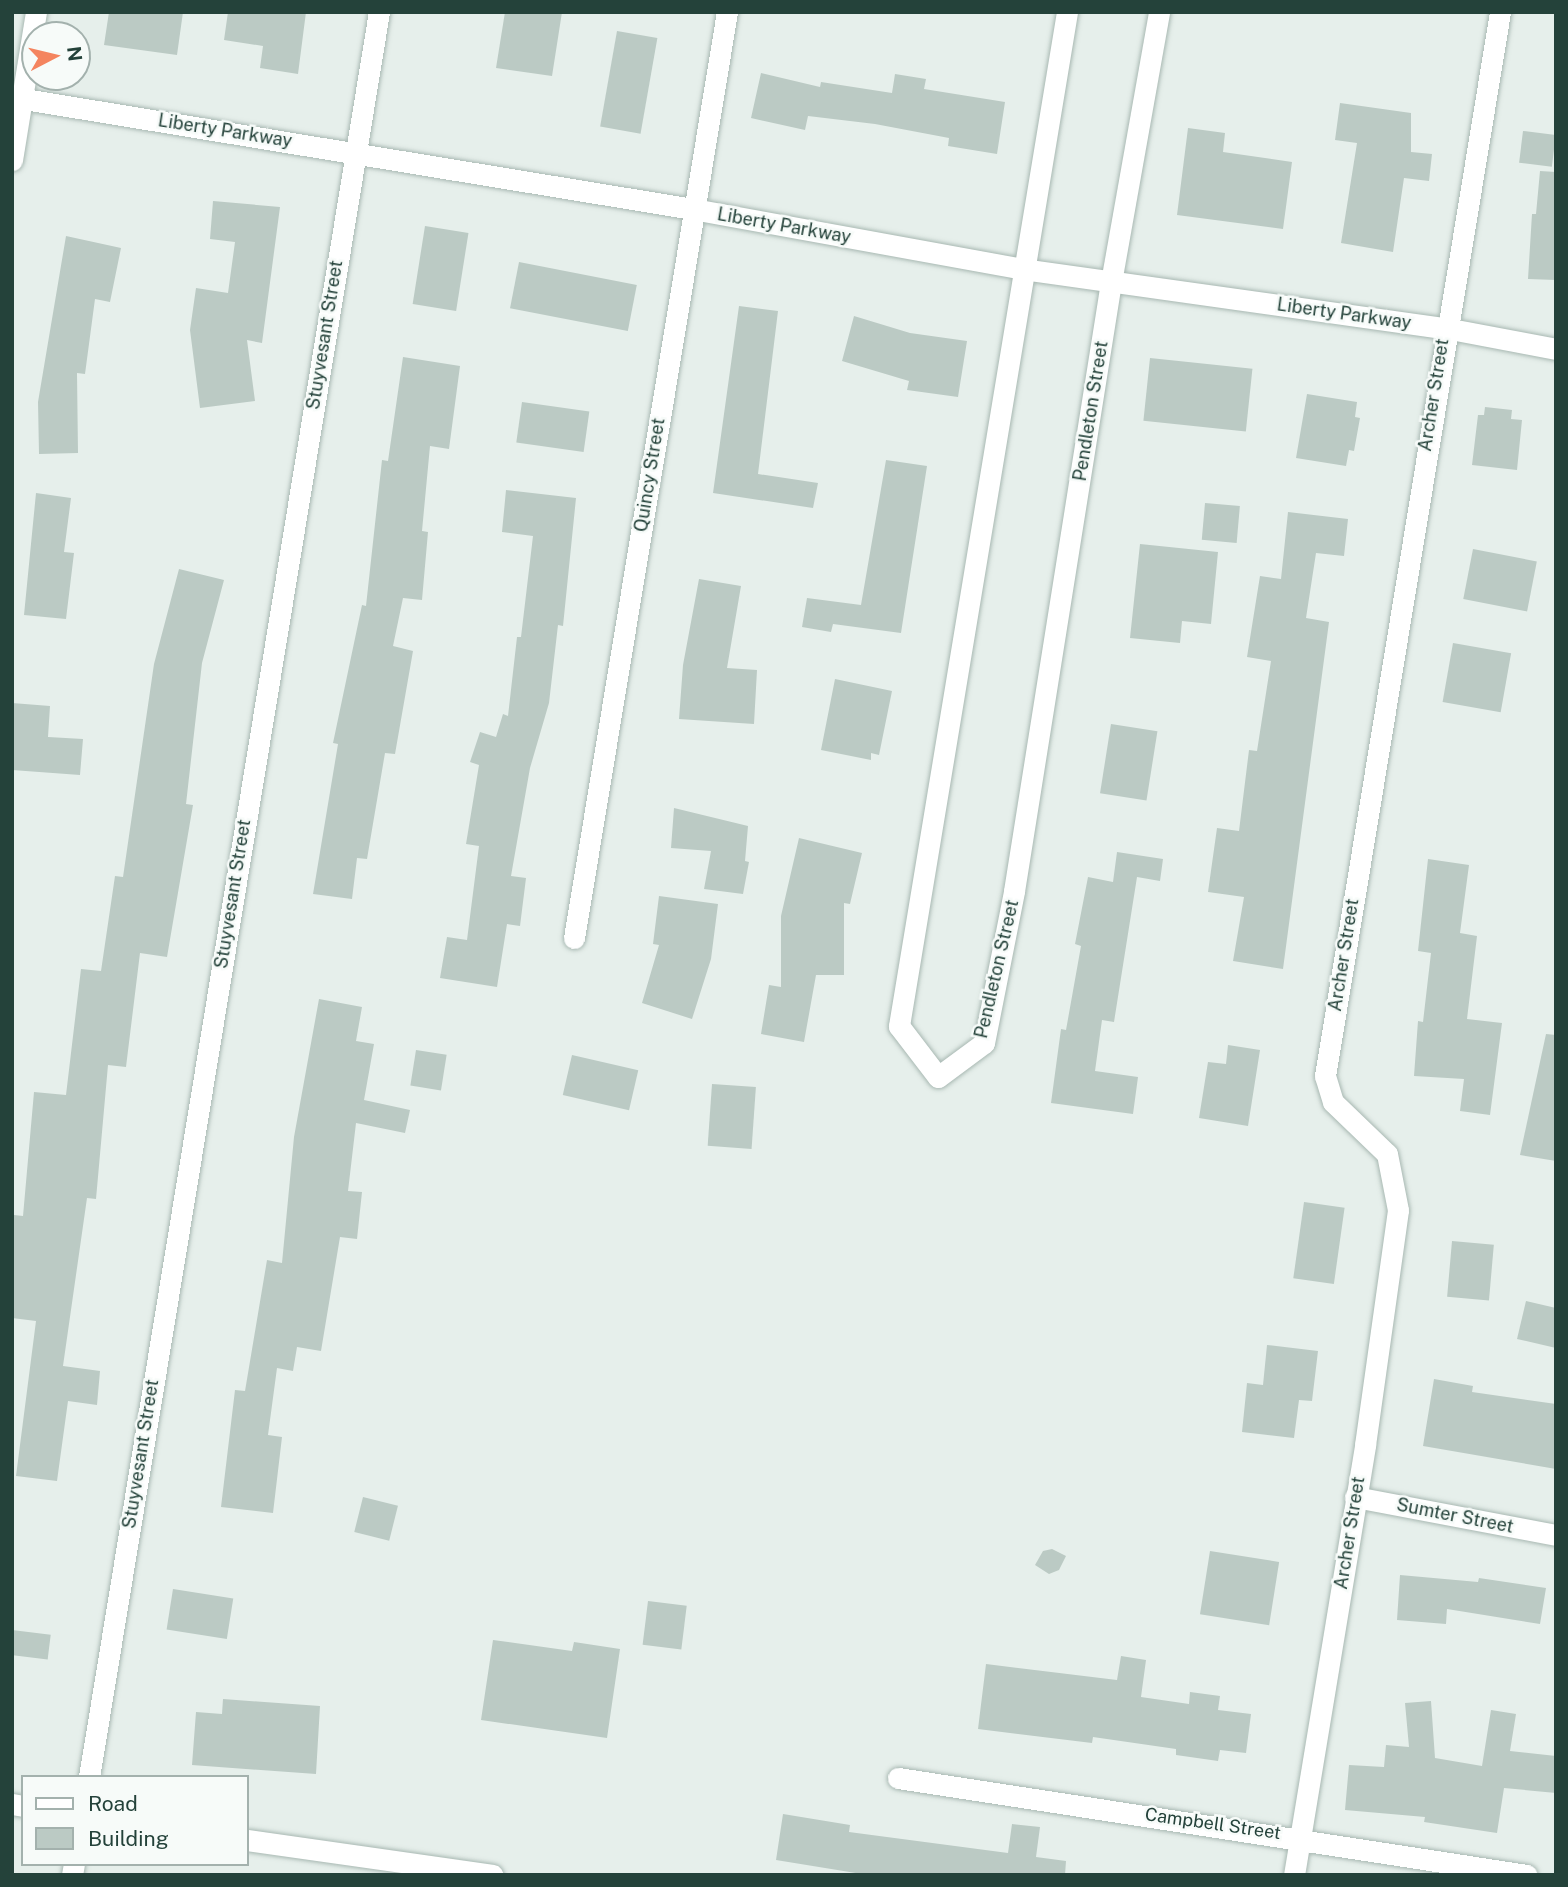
<!DOCTYPE html>
<style>
body{margin:0}
#map{position:relative;width:1568px;height:1887px;overflow:hidden;background:#e6efeb;font-family:"Public Sans",sans-serif}
div>[style]{position:absolute}
.building>*{inset:0;background:#bbcac4;transform-origin:0 0}
.roads{filter:drop-shadow(0 0 2px #a8b8b2) drop-shadow(0 0 2px #a8b8b2)}
.minor>*{height:21px;margin:-10.5px;padding:0 10.5px;transform-origin:10.5px;border-radius:10.5px;background:#fff}
.tertiary>*{height:21px;margin:-10.5px;padding:0 10.5px;transform-origin:10.5px;border-radius:10.5px;background:#fff}
span{translate:-50% -50%;white-space:nowrap;text-align:center;line-height:1.15;-webkit-text-stroke:5px #f7fbf9;paint-order:stroke}
.street-label{font-size:18px;color:#24423a}
.frame{position:absolute;inset:0;border:14px solid #24423a;pointer-events:none}
.legend{position:absolute;left:21px;top:1775px;width:228px;height:91px;box-sizing:border-box;background:#f7fbf9;border:2px solid #a3b1ad;margin:0;padding:9px 12px;list-style:none;font-size:21px;color:#24423a}
.legend li{display:flex;align-items:center;gap:14px;height:35px}
.legend b{width:35px;border:2px solid #a3b1ad}
.north{position:absolute;left:21px;top:21px;width:70px;height:70px;box-sizing:border-box;background:#f7fbf9;border:2px solid #a3b1ad;border-radius:50%;rotate:83deg;font-size:19px;font-weight:700;line-height:28px;text-align:center;color:#24423a}
.north::after{content:'';display:block;margin:auto;width:24px;height:32px;background:#f4845f;clip-path:polygon(50% 0,100% 100%,50% 72%,0 100%)}
</style>
<div id="map">
<div class="building">
<i style="clip-path:polygon(109px 12px,183px 12px,177px 55px,104px 45px)"></i>
<i style="clip-path:polygon(228px 12px,306px 12px,298px 74px,260px 68px,263px 46px,224px 40px)"></i>
<i style="clip-path:polygon(505px 12px,562px 12px,552px 76px,496px 68px)"></i>
<i style="left:617px;top:31px;width:41px;height:97px;rotate:10deg"></i>
<i style="clip-path:polygon(761px 73px,820px 87px,821px 82px,892px 93px,895px 74px,926px 79px,924px 89px,1005px 102px,997px 154px,948px 146px,949px 138px,875px 124px,808px 116px,805px 130px,751px 118px)"></i>
<i style="clip-path:polygon(1340px 103px,1411px 113px,1411px 152px,1432px 154px,1429px 181px,1404px 178px,1393px 252px,1341px 243px,1357px 143px,1335px 140px)"></i>
<i style="clip-path:polygon(1188px 128px,1225px 133px,1223px 152px,1292px 162px,1283px 229px,1177px 215px)"></i>
<i style="left:1523px;top:131px;width:33px;height:32px;rotate:7deg"></i>
<i style="clip-path:polygon(1540px 171px,1556px 172px,1556px 280px,1528px 279px,1532px 214px,1536px 214px)"></i>
<i style="clip-path:polygon(213px 201px,280px 207px,262px 343px,247px 340px,255px 401px,200px 408px,190px 330px,196px 288px,228px 293px,235px 242px,210px 239px)"></i>
<i style="left:425px;top:226px;width:44px;height:79px;rotate:9deg"></i>
<i style="clip-path:polygon(66px 236px,121px 248px,110px 302px,95px 299px,85px 374px,77px 373px,78px 453px,39px 454px,38px 402px)"></i>
<i style="left:519px;top:262px;width:120px;height:47px;rotate:11deg"></i>
<i style="clip-path:polygon(739px 306px,778px 311px,758px 474px,818px 483px,813px 508px,713px 493px)"></i>
<i style="clip-path:polygon(854px 316px,910px 333px,967px 341px,958px 397px,907px 390px,909px 381px,842px 361px)"></i>
<i style="clip-path:polygon(403px 357px,460px 366px,449px 449px,430px 446px,422px 531px,428px 532px,422px 600px,403px 598px,393px 646px,413px 651px,395px 754px,385px 753px,367px 859px,357px 858px,352px 899px,313px 894px,338px 744px,333px 743px,362px 605px,366px 606px,382px 460px,388px 461px)"></i>
<i style="left:1150px;top:358px;width:103px;height:63px;rotate:6deg"></i>
<i style="clip-path:polygon(1307px 394px,1357px 402px,1355px 417px,1360px 418px,1354px 451px,1349px 450px,1346px 466px,1296px 458px)"></i>
<i style="left:522px;top:402px;width:68px;height:41px;rotate:8deg"></i>
<i style="clip-path:polygon(1485px 407px,1512px 410px,1511px 419px,1522px 420px,1517px 470px,1472px 465px,1478px 415px,1484px 415px)"></i>
<i style="clip-path:polygon(886px 460px,927px 466px,901px 633px,833px 624px,831px 632px,802px 627px,807px 598px,861px 605px)"></i>
<i style="clip-path:polygon(506px 490px,576px 498px,563px 626px,558px 625px,549px 703px,530px 768px,511px 876px,526px 878px,520px 926px,507px 924px,497px 987px,440px 978px,447px 937px,467px 940px,479px 846px,466px 844px,479px 765px,470px 762px,480px 732px,496px 737px,503px 714px,508px 716px,517px 637px,521px 637px,533px 536px,502px 532px)"></i>
<i style="clip-path:polygon(36px 493px,71px 498px,64px 552px,74px 553px,66px 619px,24px 615px)"></i>
<i style="left:1205px;top:503px;width:35px;height:37px;rotate:5deg"></i>
<i style="clip-path:polygon(1288px 512px,1348px 519px,1344px 556px,1316px 553px,1306px 618px,1329px 622px,1283px 969px,1233px 961px,1244px 897px,1208px 892px,1217px 828px,1239px 831px,1249px 750px,1257px 751px,1271px 661px,1247px 657px,1260px 576px,1281px 579px)"></i>
<i style="clip-path:polygon(1140px 544px,1218px 552px,1211px 624px,1182px 621px,1180px 643px,1130px 638px)"></i>
<i style="left:1473px;top:549px;width:65px;height:51px;rotate:11deg"></i>
<i style="clip-path:polygon(179px 569px,224px 580px,202px 663px,186px 804px,193px 805px,167px 957px,140px 953px,126px 1067px,108px 1065px,96px 1199px,87px 1198px,63px 1366px,100px 1371px,97px 1405px,68px 1401px,57px 1481px,16px 1476px,36px 1321px,12px 1318px,12px 1229px,14px 1215px,23px 1216px,34px 1092px,66px 1095px,81px 969px,101px 971px,115px 876px,123px 877px,154px 664px)"></i>
<i style="clip-path:polygon(699px 579px,741px 586px,727px 668px,757px 670px,754px 724px,679px 719px,683px 665px)"></i>
<i style="left:1453px;top:643px;width:59px;height:60px;rotate:10deg"></i>
<i style="clip-path:polygon(835px 679px,892px 691px,879px 755px,871px 753px,871px 760px,821px 750px)"></i>
<i style="clip-path:polygon(12px 703px,50px 706px,48px 737px,83px 739px,80px 775px,12px 770px)"></i>
<i style="left:1111px;top:724px;width:47px;height:70px;rotate:9deg"></i>
<i style="clip-path:polygon(674px 808px,748px 826px,745px 861px,749px 862px,743px 894px,704px 889px,711px 851px,671px 848px)"></i>
<i style="clip-path:polygon(799px 838px,862px 853px,850px 904px,844px 903px,844px 975px,816px 975px,804px 1042px,761px 1034px,769px 985px,781px 987px,781px 916px)"></i>
<i style="clip-path:polygon(1117px 852px,1163px 859px,1160px 881px,1137px 877px,1114px 1022px,1102px 1020px,1095px 1071px,1138px 1077px,1133px 1114px,1051px 1103px,1061px 1029px,1066px 1030px,1081px 946px,1075px 944px,1088px 877px,1113px 882px)"></i>
<i style="clip-path:polygon(1428px 859px,1469px 865px,1460px 933px,1477px 936px,1467px 1019px,1502px 1023px,1490px 1115px,1460px 1111px,1464px 1079px,1414px 1076px,1418px 1021px,1423px 1022px,1431px 953px,1418px 951px)"></i>
<i style="clip-path:polygon(659px 896px,718px 904px,711px 959px,692px 1019px,642px 1003px,659px 945px,653px 944px)"></i>
<i style="clip-path:polygon(319px 999px,362px 1007px,356px 1041px,374px 1044px,364px 1100px,410px 1110px,405px 1133px,356px 1123px,348px 1191px,362px 1192px,357px 1239px,340px 1237px,321px 1351px,297px 1347px,293px 1371px,277px 1368px,268px 1435px,282px 1437px,273px 1513px,221px 1507px,235px 1390px,245px 1391px,267px 1260px,282px 1263px,294px 1137px)"></i>
<i style="clip-path:polygon(1546px 1034px,1556px 1035px,1556px 1161px,1520px 1155px)"></i>
<i style="clip-path:polygon(1228px 1045px,1260px 1050px,1248px 1126px,1199px 1118px,1208px 1062px,1226px 1064px)"></i>
<i style="left:416px;top:1050px;width:31px;height:36px;rotate:9deg"></i>
<i style="left:572px;top:1055px;width:68px;height:41px;rotate:13deg"></i>
<i style="left:712px;top:1084px;width:44px;height:62px;rotate:4deg"></i>
<i style="left:1304px;top:1202px;width:41px;height:77px;rotate:8deg"></i>
<i style="left:1452px;top:1241px;width:42px;height:56px;rotate:5deg"></i>
<i style="clip-path:polygon(1526px 1301px,1556px 1308px,1556px 1348px,1517px 1339px)"></i>
<i style="clip-path:polygon(1267px 1345px,1318px 1351px,1312px 1401px,1299px 1400px,1294px 1438px,1242px 1432px,1247px 1383px,1263px 1385px)"></i>
<i style="clip-path:polygon(1434px 1379px,1473px 1386px,1472px 1392px,1556px 1404px,1556px 1469px,1423px 1446px)"></i>
<i style="left:363px;top:1497px;width:36px;height:36px;rotate:14deg"></i>
<i style="clip-path:polygon(1052px 1549px,1066px 1556px,1059px 1570px,1049px 1574px,1035px 1565px,1043px 1551px)"></i>
<i style="left:1210px;top:1551px;width:70px;height:64px;rotate:9deg"></i>
<i style="clip-path:polygon(1400px 1575px,1478px 1582px,1479px 1578px,1546px 1588px,1540px 1624px,1447px 1609px,1446px 1624px,1397px 1620px)"></i>
<i style="left:173px;top:1589px;width:61px;height:41px;rotate:9deg"></i>
<i style="left:648px;top:1601px;width:39px;height:44px;rotate:7deg"></i>
<i style="left:12px;top:1630px;width:39px;height:25px;rotate:7deg"></i>
<i style="clip-path:polygon(493px 1640px,572px 1651px,574px 1642px,620px 1649px,607px 1738px,481px 1720px)"></i>
<i style="clip-path:polygon(1121px 1656px,1146px 1660px,1141px 1697px,1189px 1704px,1190px 1692px,1220px 1696px,1218px 1710px,1251px 1714px,1246px 1753px,1220px 1750px,1218px 1761px,1176px 1755px,1176px 1749px,1093px 1737px,1092px 1743px,978px 1729px,986px 1664px,1117px 1680px)"></i>
<i style="clip-path:polygon(223px 1699px,320px 1706px,316px 1774px,192px 1765px,196px 1712px,222px 1714px)"></i>
<i style="clip-path:polygon(1431px 1701px,1435px 1758px,1482px 1766px,1491px 1710px,1516px 1714px,1510px 1751px,1556px 1756px,1556px 1793px,1504px 1788px,1497px 1833px,1424px 1822px,1425px 1817px,1345px 1810px,1349px 1765px,1384px 1767px,1386px 1745px,1409px 1747px,1405px 1703px)"></i>
<i style="clip-path:polygon(783px 1814px,850px 1825px,849px 1832px,1008px 1853px,1012px 1824px,1040px 1827px,1036px 1857px,1066px 1861px,1065px 1875px,868px 1875px,776px 1860px)"></i>
</div>
<div class="roads">
<div class="minor">
<i style="left:1067px;top:12px;width:1028px;rotate:99.41deg"></i>
<i style="left:899px;top:1026px;width:64px;rotate:52.6deg"></i>
<i style="left:938px;top:1077px;width:57px;rotate:-36.5deg"></i>
<i style="left:984px;top:1043px;width:155px;rotate:-78.8deg"></i>
<i style="left:1014px;top:891px;width:617px;rotate:-80.95deg"></i>
<i style="left:1111px;top:282px;width:274px;rotate:-79.9deg"></i>
<i style="left:12px;top:160px;width:150px;rotate:-80.8deg"></i>
<i style="left:574px;top:938px;width:939px;rotate:-80.62deg"></i>
<i style="left:1355px;top:1497px;width:205px;rotate:10.7deg"></i>
<i style="left:89px;top:1777px;width:1789px;rotate:-80.67deg"></i>
<i style="left:898px;top:1778px;width:636px;rotate:8.77deg"></i>
<i style="left:12px;top:1804px;width:11px;rotate:10deg"></i>
<i style="left:247px;top:1840px;width:248px;rotate:8.1deg"></i>
<i style="left:72px;top:1875px;width:11px;rotate:-80deg"></i>
<i style="left:1294px;top:1875px;width:436px;rotate:-80.6deg"></i>
<i style="left:1365px;top:1445px;width:237px;rotate:-82deg"></i>
<i style="left:1398px;top:1210px;width:57px;rotate:-101.1deg"></i>
<i style="left:1387px;top:1154px;width:75px;rotate:-136.1deg"></i>
<i style="left:1333px;top:1102px;width:27px;rotate:-107deg"></i>
<i style="left:1325px;top:1076px;width:1078px;rotate:-80.66deg"></i>
</div>
<div class="tertiary">
<i style="left:12px;top:97px;width:690px;rotate:9.34deg"></i>
<i style="left:693px;top:209px;width:335px;rotate:10.3deg"></i>
<i style="left:1023px;top:269px;width:426px;rotate:8deg"></i>
<i style="left:1445px;top:328px;width:113px;rotate:10.7deg"></i>
</div>
</div>
<div class="street-label">
<span style="left:225px;top:131px;rotate:9deg">Liberty Parkway</span>
<span style="left:784px;top:226px;rotate:10deg">Liberty Parkway</span>
<span style="left:1344px;top:314px;rotate:8deg">Liberty Parkway</span>
<span style="left:325px;top:335px;rotate:-81deg">Stuyvesant Street</span>
<span style="left:1434px;top:395px;rotate:-81deg">Archer Street</span>
<span style="left:1091px;top:411px;rotate:-81deg">Pendleton Street</span>
<span style="left:650px;top:475px;rotate:-81deg">Quincy Street</span>
<span style="left:233px;top:894px;rotate:-81deg">Stuyvesant Street</span>
<span style="left:1344px;top:955px;rotate:-81deg">Archer Street</span>
<span style="left:997px;top:969px;rotate:-77deg">Pendleton Street</span>
<span style="left:141px;top:1454px;rotate:-81deg">Stuyvesant Street</span>
<span style="left:1455px;top:1516px;rotate:11deg">Sumter Street</span>
<span style="left:1350px;top:1533px;rotate:-81deg">Archer Street</span>
<span style="left:1213px;top:1824px;rotate:8deg">Campbell Street</span>
</div>
<div class="frame"></div>
<ul class="legend">
<li><b style="height:9px;background:#fff"></b>Road</li>
<li><b style="height:19px;background:#bbcac4"></b>Building</li>
</ul>
<div class="north">N</div>
</div>
